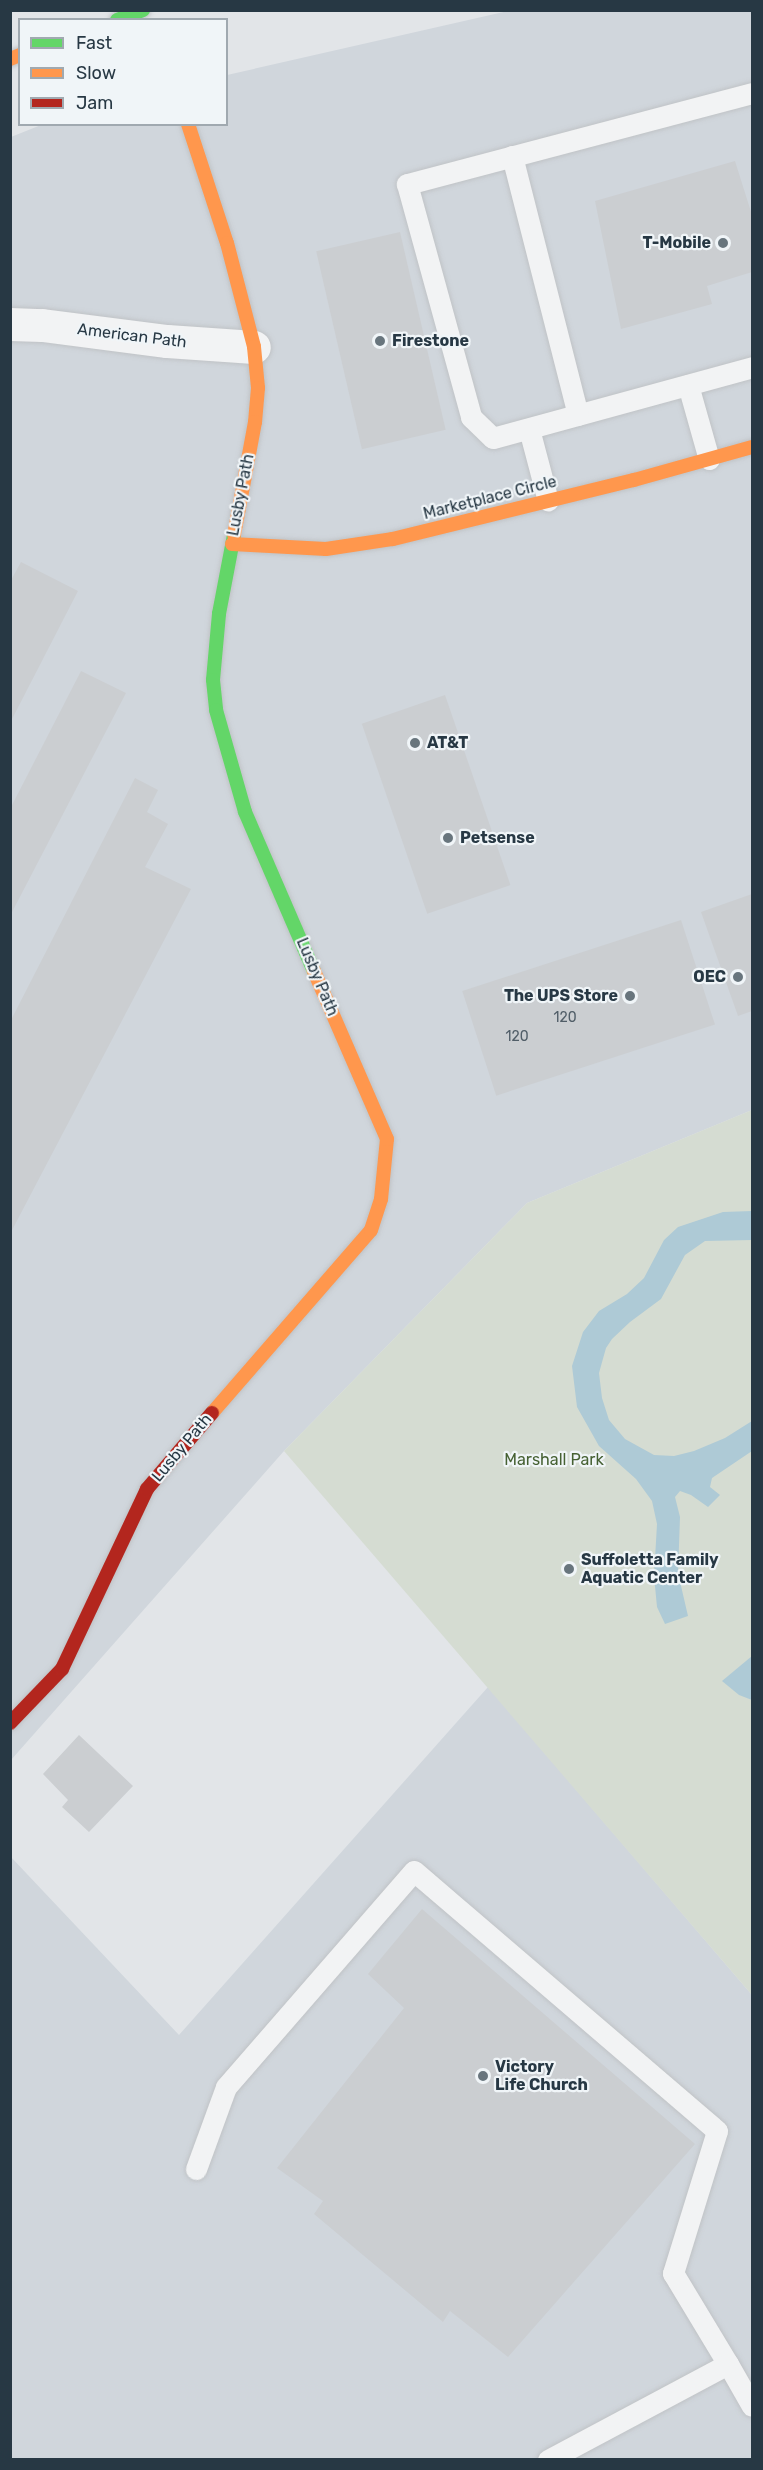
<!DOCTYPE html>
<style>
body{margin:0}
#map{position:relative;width:763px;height:2470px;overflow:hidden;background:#e2e5e8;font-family:Rubik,sans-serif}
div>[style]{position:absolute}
.built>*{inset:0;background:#d0d6dc}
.green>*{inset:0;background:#d5dcd2}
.water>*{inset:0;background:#aecad6}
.building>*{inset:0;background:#cbced1;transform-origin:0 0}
.roads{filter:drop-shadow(0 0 2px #c0c3c6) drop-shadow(0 0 2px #c0c3c6)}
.lane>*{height:21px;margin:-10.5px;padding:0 10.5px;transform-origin:10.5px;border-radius:10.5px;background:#f2f3f4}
.street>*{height:33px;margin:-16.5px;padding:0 16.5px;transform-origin:16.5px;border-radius:16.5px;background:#f2f3f4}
.fast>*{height:14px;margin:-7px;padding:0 7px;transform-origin:7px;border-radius:7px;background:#63d668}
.slow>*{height:14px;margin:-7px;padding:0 7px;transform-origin:7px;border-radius:7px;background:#ff974d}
.jam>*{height:14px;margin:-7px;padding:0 7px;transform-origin:7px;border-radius:7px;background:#b3261e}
.dots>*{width:16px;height:16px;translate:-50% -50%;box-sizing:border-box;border:3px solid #f0f5f8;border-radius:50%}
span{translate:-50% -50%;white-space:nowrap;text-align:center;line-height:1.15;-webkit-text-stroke:4.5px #f0f5f8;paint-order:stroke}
.number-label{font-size:14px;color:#515e68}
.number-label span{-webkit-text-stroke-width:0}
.poi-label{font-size:16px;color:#273844;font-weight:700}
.right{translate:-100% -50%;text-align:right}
.left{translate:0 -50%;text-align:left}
.street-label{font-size:16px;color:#273844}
.park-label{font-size:16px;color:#466133}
.frame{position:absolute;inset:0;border:12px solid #273844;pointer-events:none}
.legend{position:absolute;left:18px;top:18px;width:210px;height:108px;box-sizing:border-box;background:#f0f5f8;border:2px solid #a0a9b0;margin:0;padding:8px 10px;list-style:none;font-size:18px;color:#273844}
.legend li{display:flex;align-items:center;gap:12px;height:30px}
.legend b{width:30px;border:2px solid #a0a9b0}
</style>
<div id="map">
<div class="built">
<i style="clip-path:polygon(508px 11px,752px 11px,752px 1110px,527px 1203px,284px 1451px,11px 1760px,11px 137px,41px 125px,226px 124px,227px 75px)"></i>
<i style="clip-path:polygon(488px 1687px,752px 1995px,752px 2459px,11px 2459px,10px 1856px,179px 2035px)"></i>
</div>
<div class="green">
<i style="clip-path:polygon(752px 1110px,752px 1995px,284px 1451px,527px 1203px)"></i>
</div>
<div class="water">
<i style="clip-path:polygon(752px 1211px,752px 1240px,705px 1241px,685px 1255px,661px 1299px,630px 1322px,612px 1339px,606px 1348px,599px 1373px,602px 1398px,609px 1420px,625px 1439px,654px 1455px,674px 1456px,694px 1451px,725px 1438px,752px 1421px,752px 1451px,712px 1478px,710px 1487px,720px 1495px,708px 1507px,691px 1495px,680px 1491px,675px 1497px,680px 1517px,678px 1573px,688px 1616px,665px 1624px,657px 1607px,654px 1576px,657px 1524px,652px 1501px,636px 1479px,599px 1446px,577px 1407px,572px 1366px,583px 1332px,599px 1311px,627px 1294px,644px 1278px,664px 1240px,678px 1227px,723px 1212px)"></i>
<i style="clip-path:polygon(752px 1656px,752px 1700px,739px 1695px,722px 1681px)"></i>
</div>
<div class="building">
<i style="clip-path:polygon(735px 161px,752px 215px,752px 272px,707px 286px,712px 304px,621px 329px,595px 201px)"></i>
<i style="left:400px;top:232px;width:203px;height:86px;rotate:77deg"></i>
<i style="clip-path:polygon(21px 562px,78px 591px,10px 723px,10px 582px)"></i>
<i style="clip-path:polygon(81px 671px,126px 693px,10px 916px,10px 809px)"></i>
<i style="left:445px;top:695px;width:201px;height:88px;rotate:71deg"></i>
<i style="clip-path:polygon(135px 778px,158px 790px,147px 812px,168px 824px,145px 867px,191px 889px,10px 1234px,10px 1022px)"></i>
<i style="clip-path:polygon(752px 894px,752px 1011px,738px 1016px,701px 912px)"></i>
<i style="left:681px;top:920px;width:110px;height:230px;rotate:72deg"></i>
<i style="clip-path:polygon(79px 1735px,133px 1786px,89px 1832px,62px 1807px,68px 1800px,43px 1774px)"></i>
<i style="clip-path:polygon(422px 1909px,695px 2144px,508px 2357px,450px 2311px,443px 2322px,314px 2214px,323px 2201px,277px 2168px,404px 2008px,368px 1974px)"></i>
</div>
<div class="roads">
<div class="lane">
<i style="left:752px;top:93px;width:357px;rotate:165.2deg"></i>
<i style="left:407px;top:184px;width:242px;rotate:74.6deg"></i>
<i style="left:471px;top:417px;width:30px;rotate:44deg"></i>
<i style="left:493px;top:438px;width:269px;rotate:-15.3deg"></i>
<i style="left:512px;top:156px;width:267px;rotate:75.7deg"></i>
<i style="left:688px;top:385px;width:77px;rotate:74.2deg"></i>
<i style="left:529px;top:429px;width:74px;rotate:75.2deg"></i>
<i style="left:196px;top:2169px;width:87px;rotate:-69.9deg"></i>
<i style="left:226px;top:2087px;width:286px;rotate:-49deg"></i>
<i style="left:414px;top:1871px;width:399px;rotate:40.6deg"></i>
<i style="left:717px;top:2131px;width:149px;rotate:107.2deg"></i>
<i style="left:673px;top:2273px;width:106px;rotate:58.9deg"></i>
<i style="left:548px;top:2460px;width:204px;rotate:-28.1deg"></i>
<i style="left:728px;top:2364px;width:48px;rotate:60.3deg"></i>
</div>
<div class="street">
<i style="left:10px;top:324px;width:32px;rotate:2deg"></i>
<i style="left:42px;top:325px;width:126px;rotate:7.3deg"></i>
<i style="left:167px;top:341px;width:87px;rotate:3.9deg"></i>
</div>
<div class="fast">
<i style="left:117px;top:20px;width:28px;rotate:-21deg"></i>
<i style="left:234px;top:535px;width:80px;rotate:100.8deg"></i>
<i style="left:219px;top:614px;width:66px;rotate:95.2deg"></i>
<i style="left:213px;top:680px;width:30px;rotate:84deg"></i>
<i style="left:216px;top:710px;width:106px;rotate:74.1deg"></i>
<i style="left:245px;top:812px;width:171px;rotate:66.6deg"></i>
</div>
<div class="slow">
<i style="left:10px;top:59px;width:11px;rotate:-22deg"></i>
<i style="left:188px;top:124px;width:125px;rotate:71.9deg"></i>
<i style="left:227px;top:243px;width:107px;rotate:75.4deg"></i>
<i style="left:254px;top:347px;width:41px;rotate:84.4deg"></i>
<i style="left:258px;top:388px;width:34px;rotate:95deg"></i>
<i style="left:255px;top:422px;width:115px;rotate:100.5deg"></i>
<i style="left:232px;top:544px;width:94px;rotate:3deg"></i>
<i style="left:326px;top:549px;width:68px;rotate:-8.5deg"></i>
<i style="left:393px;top:539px;width:248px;rotate:-13.8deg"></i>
<i style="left:634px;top:480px;width:123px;rotate:-15.6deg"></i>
<i style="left:212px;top:1413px;width:242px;rotate:-49deg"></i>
<i style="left:371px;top:1230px;width:33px;rotate:-72deg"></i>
<i style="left:381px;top:1199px;width:60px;rotate:-84.3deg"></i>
<i style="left:387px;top:1139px;width:185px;rotate:-113.5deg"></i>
</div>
<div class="jam">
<i style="left:10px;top:1723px;width:75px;rotate:-46.1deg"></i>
<i style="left:62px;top:1669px;width:199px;rotate:-64.7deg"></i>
<i style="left:147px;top:1489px;width:100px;rotate:-49.5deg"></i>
</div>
</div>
<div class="dots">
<i style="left:723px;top:243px;background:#68757d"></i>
<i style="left:380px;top:341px;background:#68757d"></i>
<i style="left:415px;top:743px;background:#68757d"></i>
<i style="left:448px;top:838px;background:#68757d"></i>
<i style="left:738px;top:977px;background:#68757d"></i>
<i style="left:630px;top:996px;background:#68757d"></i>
<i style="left:569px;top:1569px;background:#68757d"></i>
<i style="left:483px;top:2076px;background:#68757d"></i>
</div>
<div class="number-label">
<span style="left:565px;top:1018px">120</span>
<span style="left:517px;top:1037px">120</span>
</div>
<div class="poi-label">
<span class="right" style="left:711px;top:243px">T-Mobile</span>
<span class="left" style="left:392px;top:341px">Firestone</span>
<span class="left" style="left:427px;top:743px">AT&amp;T</span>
<span class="left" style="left:460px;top:838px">Petsense</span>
<span class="right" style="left:726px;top:977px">OEC</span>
<span class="right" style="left:618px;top:996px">The UPS Store</span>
<span class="left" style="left:581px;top:1569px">Suffoletta Family<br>Aquatic Center</span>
<span class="left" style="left:495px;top:2076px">Victory<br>Life Church</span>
</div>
<div class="street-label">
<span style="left:132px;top:336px;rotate:7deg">American Path</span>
<span style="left:241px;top:495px;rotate:-79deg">Lusby Path</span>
<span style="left:490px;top:498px;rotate:-14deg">Marketplace Circle</span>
<span style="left:317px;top:977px;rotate:67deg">Lusby Path</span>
<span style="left:182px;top:1448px;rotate:-50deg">Lusby Path</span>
</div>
<div class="park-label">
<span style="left:554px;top:1460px">Marshall Park</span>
</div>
<div class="frame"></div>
<ul class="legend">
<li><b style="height:8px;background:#63d668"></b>Fast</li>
<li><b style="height:8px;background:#ff974d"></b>Slow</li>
<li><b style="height:8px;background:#b3261e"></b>Jam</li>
</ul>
</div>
